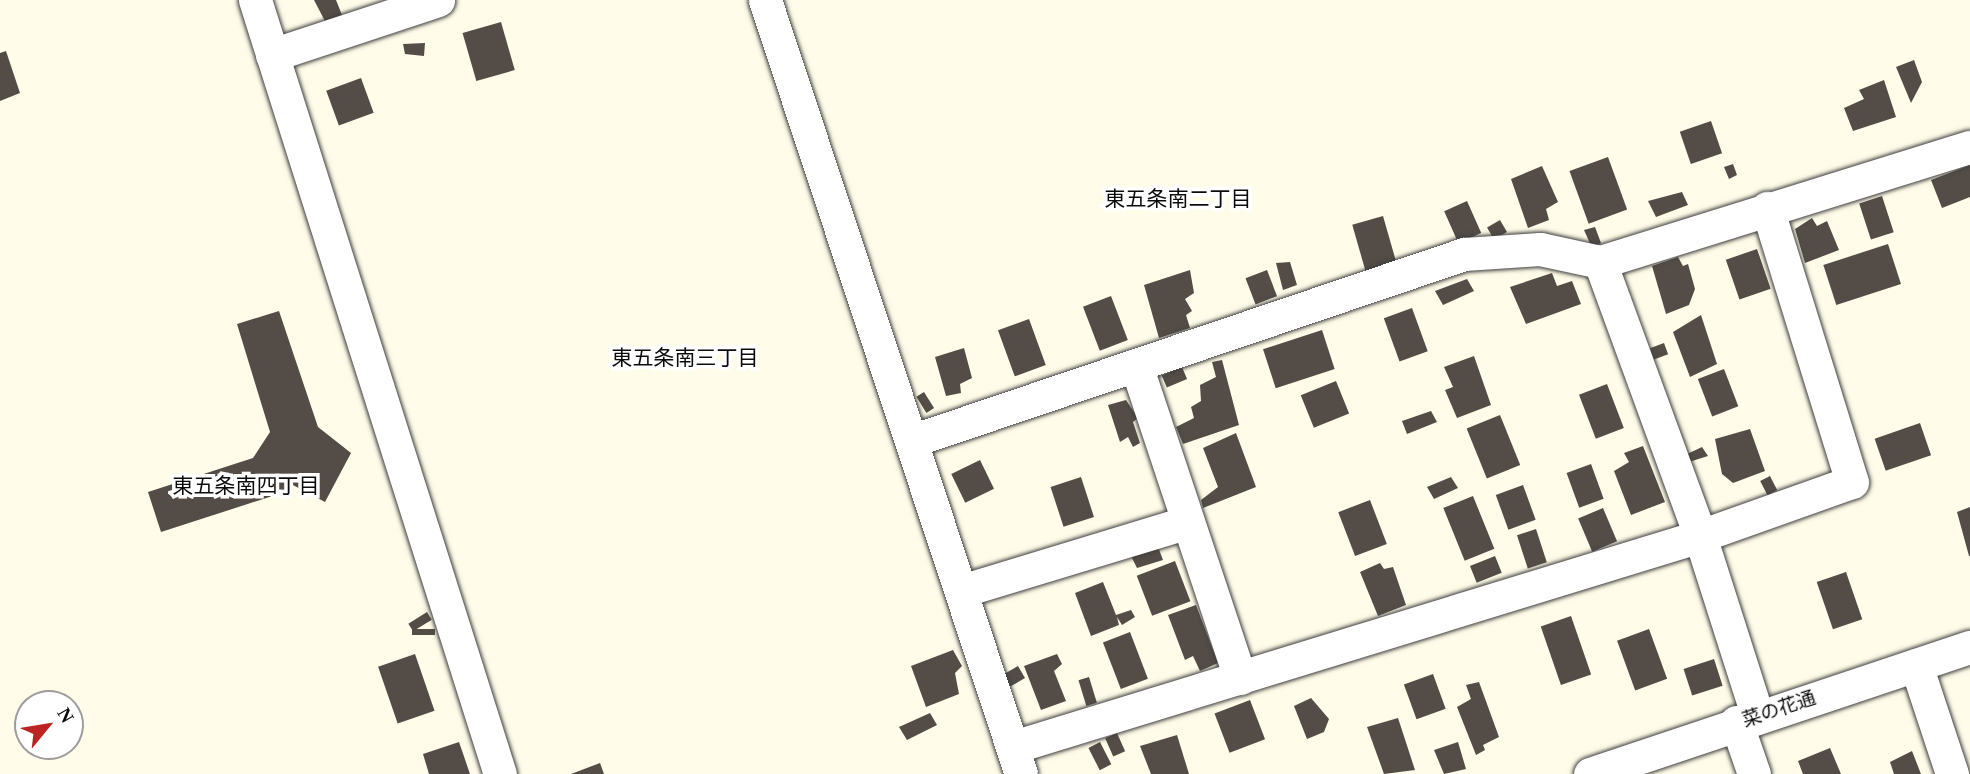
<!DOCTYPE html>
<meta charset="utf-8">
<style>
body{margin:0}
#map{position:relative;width:1970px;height:774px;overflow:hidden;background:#fffce9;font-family:"Times New Roman","Noto Sans JP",serif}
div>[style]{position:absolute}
.building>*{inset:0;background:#544d47;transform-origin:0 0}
.roads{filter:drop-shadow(0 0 2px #3e3e3e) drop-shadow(0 0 2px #3e3e3e)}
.minor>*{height:33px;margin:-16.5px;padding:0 16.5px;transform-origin:16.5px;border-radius:16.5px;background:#fff}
span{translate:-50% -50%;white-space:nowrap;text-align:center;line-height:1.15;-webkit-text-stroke:7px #fff;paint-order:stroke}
.street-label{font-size:19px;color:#0b0b0b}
.neighbourhood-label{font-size:21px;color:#0b0b0b}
.north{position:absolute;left:14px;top:690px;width:70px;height:70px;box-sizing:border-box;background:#fff;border:2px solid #9d9d9d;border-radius:50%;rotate:60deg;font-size:19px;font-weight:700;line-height:28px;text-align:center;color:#0b0b0b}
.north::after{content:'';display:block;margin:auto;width:24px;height:32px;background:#bb2423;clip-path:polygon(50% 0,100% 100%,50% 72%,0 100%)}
</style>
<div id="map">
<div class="building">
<i style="clip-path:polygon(314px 0,336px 0,344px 20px,327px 25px)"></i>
<i style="left:501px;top:22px;width:50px;height:40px;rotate:74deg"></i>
<i style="clip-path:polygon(425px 43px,424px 56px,405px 54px,403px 44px)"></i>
<i style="clip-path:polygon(6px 51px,20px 93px,0 101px,0 53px)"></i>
<i style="clip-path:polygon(1914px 60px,1922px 82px,1911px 103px,1896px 67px)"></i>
<i style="left:361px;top:78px;width:37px;height:37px;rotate:70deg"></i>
<i style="clip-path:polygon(1884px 80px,1896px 117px,1853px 131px,1844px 108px,1864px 99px,1859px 90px)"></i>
<i style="left:1711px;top:121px;width:34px;height:33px;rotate:71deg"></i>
<i style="left:1608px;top:157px;width:56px;height:41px;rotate:70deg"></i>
<i style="clip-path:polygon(1733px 164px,1737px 175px,1729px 179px,1724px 167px)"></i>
<i style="clip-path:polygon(1970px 165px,1970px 197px,1942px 208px,1931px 180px)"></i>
<i style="clip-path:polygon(1542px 166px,1558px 202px,1546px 209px,1549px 220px,1528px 228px,1511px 179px)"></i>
<i style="clip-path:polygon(1682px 192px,1688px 205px,1656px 217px,1648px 201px)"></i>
<i style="left:1882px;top:196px;width:38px;height:24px;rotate:72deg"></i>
<i style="left:1467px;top:201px;width:35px;height:25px;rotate:66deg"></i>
<i style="left:1383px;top:216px;width:51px;height:32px;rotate:74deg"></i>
<i style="clip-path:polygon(1812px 218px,1817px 226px,1827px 221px,1839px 250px,1805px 263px,1795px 229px)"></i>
<i style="left:1500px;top:220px;width:14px;height:15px;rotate:60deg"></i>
<i style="clip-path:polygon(1595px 227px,1601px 243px,1592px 248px,1584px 230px)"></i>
<i style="left:1888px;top:244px;width:42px;height:68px;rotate:72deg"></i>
<i style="left:1757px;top:249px;width:42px;height:33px;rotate:71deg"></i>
<i style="clip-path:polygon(1678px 257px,1683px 266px,1688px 264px,1695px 289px,1689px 305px,1666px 314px,1652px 266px)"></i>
<i style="clip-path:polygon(1290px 262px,1297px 285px,1283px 290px,1276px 263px)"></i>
<i style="clip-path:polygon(1190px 270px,1194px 293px,1185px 299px,1192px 311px,1186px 315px,1190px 328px,1159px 338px,1144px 285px)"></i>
<i style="left:1267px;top:270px;width:28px;height:23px;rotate:69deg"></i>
<i style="clip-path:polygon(1552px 273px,1557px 286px,1572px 281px,1581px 304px,1526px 324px,1510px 287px)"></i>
<i style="clip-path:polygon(1467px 279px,1474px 291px,1443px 305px,1435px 291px)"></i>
<i style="left:1111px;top:296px;width:47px;height:30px;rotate:69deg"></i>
<i style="left:1412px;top:308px;width:46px;height:30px;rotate:70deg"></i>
<i style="clip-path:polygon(279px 311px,318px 427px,351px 453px,325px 502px,291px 484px,288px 491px,161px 532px,148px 492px,253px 458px,270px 432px,237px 324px)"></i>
<i style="clip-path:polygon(1701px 315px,1717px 364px,1690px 377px,1673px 332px)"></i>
<i style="left:1029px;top:319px;width:49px;height:33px;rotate:70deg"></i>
<i style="left:1322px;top:330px;width:41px;height:62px;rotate:72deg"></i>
<i style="left:1664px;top:343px;width:12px;height:15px;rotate:70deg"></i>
<i style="clip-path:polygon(964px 348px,972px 378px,960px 384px,961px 393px,946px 396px,935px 357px)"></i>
<i style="clip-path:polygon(1474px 356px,1491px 405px,1457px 418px,1445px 390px,1453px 387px,1444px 367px)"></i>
<i style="clip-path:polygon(1222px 360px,1239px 425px,1183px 444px,1176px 427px,1194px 418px,1191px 407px,1201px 401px,1200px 385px,1216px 377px,1212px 362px)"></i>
<i style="left:1182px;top:367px;width:13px;height:22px;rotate:67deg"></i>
<i style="left:1724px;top:369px;width:40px;height:28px;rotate:69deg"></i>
<i style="left:1336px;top:381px;width:35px;height:38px;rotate:68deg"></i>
<i style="left:1607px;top:384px;width:47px;height:30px;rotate:69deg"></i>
<i style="left:924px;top:392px;width:19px;height:9px;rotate:58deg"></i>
<i style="clip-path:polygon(1126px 400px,1138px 418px,1133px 422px,1140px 443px,1133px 447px,1128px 437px,1120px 442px,1108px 405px)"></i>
<i style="clip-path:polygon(1431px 411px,1437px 422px,1407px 434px,1402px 421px)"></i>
<i style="left:1500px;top:415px;width:54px;height:36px;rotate:68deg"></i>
<i style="left:1920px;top:423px;width:34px;height:48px;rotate:71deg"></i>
<i style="clip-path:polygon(1750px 429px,1765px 471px,1733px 483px,1722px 474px,1715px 439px)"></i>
<i style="clip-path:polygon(1236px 433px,1256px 487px,1203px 508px,1201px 500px,1218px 487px,1203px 448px)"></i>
<i style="clip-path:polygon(1643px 446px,1665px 502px,1631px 515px,1614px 471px,1629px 462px,1624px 453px)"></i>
<i style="clip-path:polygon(1702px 447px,1708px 456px,1689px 462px,1685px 455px)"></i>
<i style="left:980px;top:460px;width:32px;height:32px;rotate:64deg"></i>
<i style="left:1591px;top:464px;width:37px;height:26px;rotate:70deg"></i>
<i style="left:1770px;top:476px;width:16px;height:11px;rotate:63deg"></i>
<i style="left:1081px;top:477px;width:42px;height:32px;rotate:72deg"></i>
<i style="clip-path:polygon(1451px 477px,1458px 488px,1434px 499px,1427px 487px)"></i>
<i style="left:1523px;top:485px;width:37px;height:29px;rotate:70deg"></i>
<i style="left:1473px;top:496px;width:57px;height:32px;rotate:68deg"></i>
<i style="left:1370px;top:500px;width:47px;height:34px;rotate:69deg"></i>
<i style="clip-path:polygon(1970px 507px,1970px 556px,1969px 556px,1957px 512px)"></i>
<i style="left:1603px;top:508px;width:36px;height:27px;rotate:67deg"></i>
<i style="left:1536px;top:529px;width:35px;height:20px;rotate:72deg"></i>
<i style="clip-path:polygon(1157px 544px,1163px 560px,1137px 568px,1130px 554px)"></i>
<i style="left:1495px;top:556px;width:18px;height:27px;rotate:68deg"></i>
<i style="left:1175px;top:561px;width:43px;height:41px;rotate:69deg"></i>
<i style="clip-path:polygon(1380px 563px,1384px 569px,1393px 567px,1406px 605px,1378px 616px,1360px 572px)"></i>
<i style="left:1846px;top:572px;width:50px;height:31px;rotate:71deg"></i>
<i style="clip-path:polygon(1103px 582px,1116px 615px,1131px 610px,1135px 617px,1122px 625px,1117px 617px,1119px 625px,1091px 636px,1075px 593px)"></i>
<i style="clip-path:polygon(1196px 605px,1218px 663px,1200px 671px,1193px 656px,1185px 660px,1168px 615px)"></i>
<i style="left:427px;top:612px;width:9px;height:22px;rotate:58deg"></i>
<i style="left:1571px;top:616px;width:62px;height:32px;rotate:71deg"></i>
<i style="left:435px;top:629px;width:6px;height:23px;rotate:90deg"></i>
<i style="left:1649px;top:629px;width:53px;height:34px;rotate:70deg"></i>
<i style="left:1130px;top:632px;width:50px;height:29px;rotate:69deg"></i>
<i style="clip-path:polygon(953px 650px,962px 666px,955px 673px,959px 694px,926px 707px,911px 666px)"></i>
<i style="left:415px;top:654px;width:60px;height:39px;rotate:71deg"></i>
<i style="clip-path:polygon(1057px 654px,1062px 664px,1054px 671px,1066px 701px,1041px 710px,1024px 666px)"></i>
<i style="left:1714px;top:659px;width:28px;height:32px;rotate:72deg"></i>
<i style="left:1018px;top:666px;width:14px;height:17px;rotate:60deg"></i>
<i style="left:1433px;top:674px;width:37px;height:31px;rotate:70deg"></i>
<i style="left:1089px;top:677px;width:27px;height:11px;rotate:73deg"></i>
<i style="clip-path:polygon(1479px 682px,1499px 737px,1483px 745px,1485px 750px,1476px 755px,1457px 707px,1471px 699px,1466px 685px)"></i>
<i style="clip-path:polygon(1311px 698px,1329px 719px,1324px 732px,1307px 739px,1294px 706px)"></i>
<i style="left:1250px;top:700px;width:42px;height:38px;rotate:69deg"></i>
<i style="clip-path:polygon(930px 713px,937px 725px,907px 740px,899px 727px)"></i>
<i style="clip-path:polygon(1398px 718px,1415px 770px,1384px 774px,1367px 727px)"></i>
<i style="left:1117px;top:733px;width:20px;height:13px;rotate:66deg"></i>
<i style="clip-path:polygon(1177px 735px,1189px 774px,1151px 774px,1140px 746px)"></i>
<i style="clip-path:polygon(459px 742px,470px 774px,429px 774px,423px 754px)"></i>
<i style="left:1100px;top:742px;width:25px;height:13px;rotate:63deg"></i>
<i style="clip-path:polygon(1458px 742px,1466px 769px,1444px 774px,1434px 750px)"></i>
<i style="clip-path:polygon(1830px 748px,1841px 774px,1803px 774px,1798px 761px)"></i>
<i style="clip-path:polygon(1912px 751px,1921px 774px,1894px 774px,1890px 762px)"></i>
<i style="clip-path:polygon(600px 763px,604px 774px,571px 774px)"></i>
</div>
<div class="roads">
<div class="minor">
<i style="left:255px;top:0;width:812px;rotate:72.44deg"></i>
<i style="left:765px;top:0;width:815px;rotate:71.7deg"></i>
<i style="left:272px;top:55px;width:175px;rotate:-18.3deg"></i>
<i style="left:1600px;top:262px;width:292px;rotate:69.9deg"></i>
<i style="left:1700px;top:536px;width:188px;rotate:72.3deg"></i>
<i style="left:1136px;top:365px;width:330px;rotate:71.6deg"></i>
<i style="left:911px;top:441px;width:584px;rotate:-18.68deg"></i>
<i style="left:1464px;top:254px;width:76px;rotate:-3.8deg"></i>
<i style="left:1540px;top:249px;width:61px;rotate:12.2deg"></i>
<i style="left:1600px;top:262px;width:387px;rotate:-17.3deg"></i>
<i style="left:961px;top:591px;width:237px;rotate:-16.9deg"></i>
<i style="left:1916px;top:665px;width:115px;rotate:71.7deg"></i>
<i style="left:1736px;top:722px;width:55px;rotate:70.9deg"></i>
<i style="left:1013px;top:747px;width:719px;rotate:-17.07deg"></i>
<i style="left:1700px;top:536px;width:161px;rotate:-19.6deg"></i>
<i style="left:1852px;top:482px;width:287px;rotate:-107.2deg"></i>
<i style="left:1590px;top:774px;width:401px;rotate:-18.5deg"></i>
</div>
</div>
<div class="street-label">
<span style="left:1779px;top:709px;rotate:-18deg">菜の花通</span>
</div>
<div class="neighbourhood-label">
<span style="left:1178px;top:199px">東五条南二丁目</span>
<span style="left:685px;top:358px">東五条南三丁目</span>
<span style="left:246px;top:486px">東五条南四丁目</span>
</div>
<div class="north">N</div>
</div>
